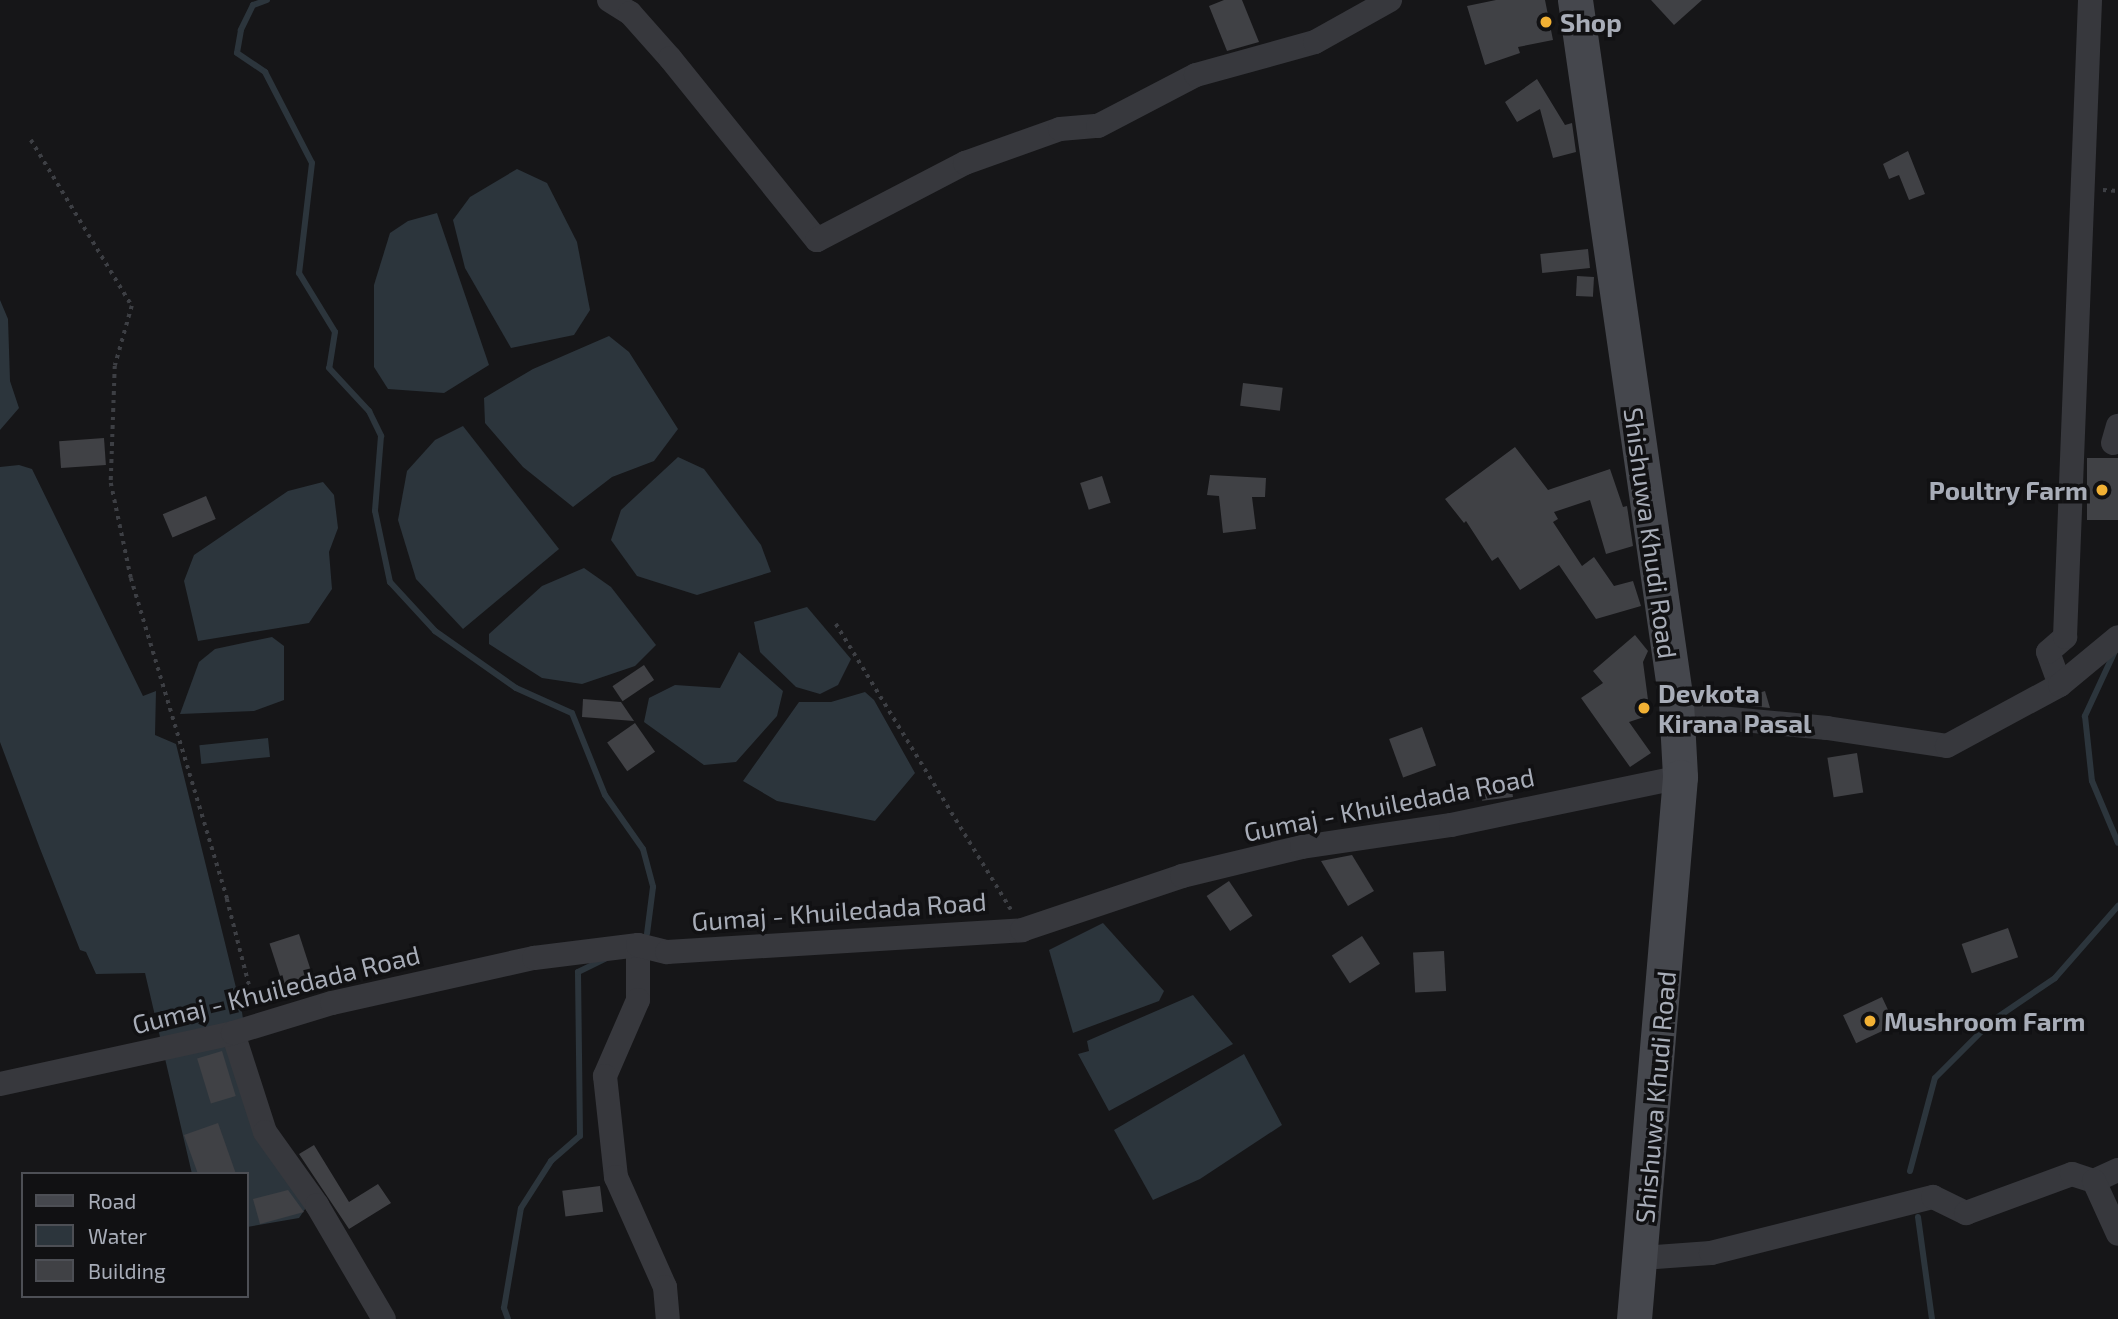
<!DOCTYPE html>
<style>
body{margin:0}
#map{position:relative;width:2118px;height:1319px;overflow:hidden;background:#161618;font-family:"Exo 2",sans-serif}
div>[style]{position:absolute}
.water>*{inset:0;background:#2c353c;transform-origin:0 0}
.stream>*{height:6px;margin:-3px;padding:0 3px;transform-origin:3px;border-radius:3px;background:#2c353c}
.building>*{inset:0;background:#404145;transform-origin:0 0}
.path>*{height:3.5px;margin-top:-1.75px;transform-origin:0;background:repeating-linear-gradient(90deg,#3d3f44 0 3.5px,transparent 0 8.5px)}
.minor>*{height:24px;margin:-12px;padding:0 12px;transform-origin:12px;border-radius:12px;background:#37383d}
.secondary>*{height:35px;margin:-17.5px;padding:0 17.5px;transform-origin:17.5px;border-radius:17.5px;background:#45474d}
.dots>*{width:19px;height:19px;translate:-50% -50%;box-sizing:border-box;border:4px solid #111113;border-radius:50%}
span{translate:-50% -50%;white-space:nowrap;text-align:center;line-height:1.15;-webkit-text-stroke:7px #111113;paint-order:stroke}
.poi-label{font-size:26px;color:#a8adb8;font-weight:700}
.left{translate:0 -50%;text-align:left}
.right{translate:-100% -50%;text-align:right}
.street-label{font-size:26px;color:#a8adb8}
.legend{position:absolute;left:21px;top:1172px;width:228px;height:126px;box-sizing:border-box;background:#111113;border:2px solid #4d4f55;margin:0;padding:9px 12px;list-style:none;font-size:21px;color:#a8adb8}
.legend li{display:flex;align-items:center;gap:14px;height:35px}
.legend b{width:35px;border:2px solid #4d4f55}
</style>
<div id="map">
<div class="water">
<i style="clip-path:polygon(517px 169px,547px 183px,577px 242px,590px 310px,574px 335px,511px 348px,465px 268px,453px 220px,470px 197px)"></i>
<i style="clip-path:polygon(437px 213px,489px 365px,444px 393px,388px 389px,374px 367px,374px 285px,390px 233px,408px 221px)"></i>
<i style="clip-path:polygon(0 300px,8px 319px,10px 381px,19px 408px,0 430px)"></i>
<i style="clip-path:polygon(609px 336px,629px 352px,678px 429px,654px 461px,612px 477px,573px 507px,523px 467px,485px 423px,484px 398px,533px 369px)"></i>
<i style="clip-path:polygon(463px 426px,559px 549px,463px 629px,416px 579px,398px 520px,407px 471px,435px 440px)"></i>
<i style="clip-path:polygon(678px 457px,704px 469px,761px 545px,771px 572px,697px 595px,637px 576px,611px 540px,621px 510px)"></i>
<i style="clip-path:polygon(19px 465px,32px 469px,143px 696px,156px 691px,155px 735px,176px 744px,242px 1012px,256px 1107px,314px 1196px,299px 1218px,247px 1227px,247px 1174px,192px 1174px,145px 973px,96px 974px,86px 952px,80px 950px,39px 846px,0 742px,0 467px)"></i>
<i style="clip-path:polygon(323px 482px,334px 495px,338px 528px,329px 552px,332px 589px,309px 623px,198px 641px,184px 581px,194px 555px,288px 491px)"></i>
<i style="clip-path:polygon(584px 568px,611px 587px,656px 645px,635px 666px,582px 684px,542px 678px,489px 644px,489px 634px,542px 586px)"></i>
<i style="clip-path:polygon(807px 607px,851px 659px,838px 685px,820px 694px,796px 687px,760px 652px,754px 622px)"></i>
<i style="clip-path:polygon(272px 637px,284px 646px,284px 700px,254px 711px,180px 714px,199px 662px,215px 649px)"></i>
<i style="clip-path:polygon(739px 652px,783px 691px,777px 716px,736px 762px,704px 765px,644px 722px,649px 698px,675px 685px,720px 688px)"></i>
<i style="clip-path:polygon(865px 692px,874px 700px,915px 773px,875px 821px,777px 801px,743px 781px,799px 702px,831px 702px)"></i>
<i style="left:268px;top:738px;width:19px;height:69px;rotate:84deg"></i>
<i style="clip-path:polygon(1103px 923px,1164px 991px,1159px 1001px,1073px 1033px,1049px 950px)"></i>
<i style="clip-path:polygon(1193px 995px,1233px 1044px,1109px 1111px,1078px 1054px,1089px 1051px,1087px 1041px)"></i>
<i style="clip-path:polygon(1244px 1054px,1282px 1125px,1200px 1179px,1153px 1200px,1114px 1130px)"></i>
</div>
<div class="stream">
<i style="left:267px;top:0;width:15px;rotate:160deg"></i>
<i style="left:253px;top:5px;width:28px;rotate:116deg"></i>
<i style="left:241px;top:30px;width:23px;rotate:100deg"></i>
<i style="left:237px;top:53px;width:34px;rotate:34deg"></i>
<i style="left:265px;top:72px;width:102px;rotate:62.7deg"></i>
<i style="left:312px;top:163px;width:111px;rotate:96.7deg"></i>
<i style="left:299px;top:273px;width:69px;rotate:58.6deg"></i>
<i style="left:335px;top:332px;width:36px;rotate:99deg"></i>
<i style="left:329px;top:368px;width:59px;rotate:47.1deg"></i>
<i style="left:369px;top:411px;width:28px;rotate:64deg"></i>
<i style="left:381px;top:436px;width:75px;rotate:94.6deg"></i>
<i style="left:375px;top:511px;width:73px;rotate:78.1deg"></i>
<i style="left:390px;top:582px;width:67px;rotate:47.4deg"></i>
<i style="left:435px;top:631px;width:99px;rotate:35.1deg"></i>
<i style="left:516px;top:688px;width:61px;rotate:24.1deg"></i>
<i style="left:572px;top:713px;width:88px;rotate:68.1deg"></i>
<i style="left:605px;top:795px;width:66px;rotate:54.9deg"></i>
<i style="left:643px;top:849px;width:39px;rotate:75deg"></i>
<i style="left:653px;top:887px;width:47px;rotate:97.3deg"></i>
<i style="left:2115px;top:651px;width:72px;rotate:114.8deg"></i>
<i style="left:2085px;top:716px;width:65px;rotate:83.9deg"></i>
<i style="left:2092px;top:781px;width:67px;rotate:67.2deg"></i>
<i style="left:1910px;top:1171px;width:96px;rotate:-75deg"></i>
<i style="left:1935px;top:1078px;width:81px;rotate:-45deg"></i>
<i style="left:1992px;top:1021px;width:76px;rotate:-34.3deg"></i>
<i style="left:2055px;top:978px;width:96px;rotate:-48.8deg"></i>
<i style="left:1918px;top:1217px;width:103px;rotate:82.2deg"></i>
<i style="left:508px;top:1319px;width:12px;rotate:-110deg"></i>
<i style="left:504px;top:1308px;width:101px;rotate:-80.4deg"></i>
<i style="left:521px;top:1208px;width:56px;rotate:-57.4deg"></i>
<i style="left:551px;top:1161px;width:38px;rotate:-41deg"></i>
<i style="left:580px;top:1136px;width:164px;rotate:-90.7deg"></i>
<i style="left:578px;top:972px;width:30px;rotate:-26deg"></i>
</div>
<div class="building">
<i style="clip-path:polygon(1224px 0,1242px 0,1259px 42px,1227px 51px,1209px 6px)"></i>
<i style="clip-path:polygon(1496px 0,1545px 0,1553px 40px,1518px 47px,1520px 53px,1485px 65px,1467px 6px)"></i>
<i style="clip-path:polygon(1651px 0,1702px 0,1674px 25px)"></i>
<i style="clip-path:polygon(1537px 79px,1565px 125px,1572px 123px,1576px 152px,1553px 158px,1540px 109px,1517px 122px,1505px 102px)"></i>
<i style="clip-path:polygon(1908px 151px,1925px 194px,1909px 200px,1899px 175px,1889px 179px,1883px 164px)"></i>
<i style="left:1588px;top:249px;width:19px;height:48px;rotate:84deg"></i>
<i style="left:1577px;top:276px;width:17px;height:20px;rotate:3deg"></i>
<i style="left:1243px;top:383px;width:40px;height:23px;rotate:7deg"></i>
<i style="left:104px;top:438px;width:27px;height:45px;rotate:86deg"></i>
<i style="clip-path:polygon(1515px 447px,1548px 490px,1610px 469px,1623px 507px,1627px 506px,1633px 546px,1606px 554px,1590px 500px,1554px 512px,1558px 519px,1553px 522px,1582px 566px,1594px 557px,1614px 586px,1633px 581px,1641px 606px,1596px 619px,1559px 565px,1520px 590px,1498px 557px,1492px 561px,1466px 521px,1464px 523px,1445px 499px)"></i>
<i style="left:2118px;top:458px;width:62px;height:31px;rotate:90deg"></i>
<i style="clip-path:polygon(1210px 475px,1266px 478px,1265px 497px,1252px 497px,1256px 529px,1223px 533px,1219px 496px,1207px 495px)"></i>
<i style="left:1102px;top:476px;width:28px;height:23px;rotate:72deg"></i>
<i style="left:206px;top:496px;width:25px;height:47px;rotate:67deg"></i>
<i style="clip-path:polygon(1635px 635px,1648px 651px,1643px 662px,1650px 715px,1629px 722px,1651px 753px,1630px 767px,1581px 698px,1603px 683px,1593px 671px)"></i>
<i style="left:644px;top:665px;width:18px;height:38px;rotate:56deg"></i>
<i style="clip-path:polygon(1765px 691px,1770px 708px,1741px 705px,1740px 699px)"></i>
<i style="clip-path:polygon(583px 699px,621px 702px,634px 721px,582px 717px)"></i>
<i style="left:635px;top:723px;width:35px;height:34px;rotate:55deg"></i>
<i style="left:1422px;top:727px;width:41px;height:35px;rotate:70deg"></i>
<i style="left:1857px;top:753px;width:40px;height:30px;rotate:81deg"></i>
<i style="left:1511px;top:781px;width:16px;height:31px;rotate:83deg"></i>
<i style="clip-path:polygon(1352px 855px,1374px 891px,1348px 906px,1321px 861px)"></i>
<i style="left:1229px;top:881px;width:42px;height:27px;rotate:56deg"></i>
<i style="left:2008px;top:928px;width:31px;height:49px;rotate:71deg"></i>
<i style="left:299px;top:934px;width:46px;height:31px;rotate:72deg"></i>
<i style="left:1362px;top:936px;width:33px;height:36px;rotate:57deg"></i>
<i style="left:1444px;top:951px;width:40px;height:31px;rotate:87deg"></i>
<i style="left:1882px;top:997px;width:31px;height:43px;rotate:65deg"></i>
<i style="left:222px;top:1051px;width:47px;height:26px;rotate:73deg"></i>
<i style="clip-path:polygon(218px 1123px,236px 1174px,198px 1174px,184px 1135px)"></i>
<i style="clip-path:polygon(314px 1145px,349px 1202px,378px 1184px,391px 1203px,349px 1229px,299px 1154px)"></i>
<i style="left:600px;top:1186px;width:26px;height:38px;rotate:83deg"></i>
<i style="clip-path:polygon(288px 1190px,304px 1212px,260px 1224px,253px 1199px)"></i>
</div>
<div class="path">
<i style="left:31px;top:140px;width:194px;rotate:58.7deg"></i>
<i style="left:132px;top:306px;width:62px;rotate:105.8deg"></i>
<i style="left:115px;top:366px;width:117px;rotate:92deg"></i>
<i style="left:111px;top:483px;width:97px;rotate:78.1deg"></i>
<i style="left:131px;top:578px;width:335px;rotate:73.3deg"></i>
<i style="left:227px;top:899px;width:108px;rotate:75.6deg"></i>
<i style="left:2103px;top:190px;width:15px;rotate:4deg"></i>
<i style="left:836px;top:624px;width:335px;rotate:58.5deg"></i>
</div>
<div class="minor">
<i style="left:609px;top:0;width:25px;rotate:32deg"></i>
<i style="left:630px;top:13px;width:60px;rotate:48.4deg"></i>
<i style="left:670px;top:58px;width:234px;rotate:51.1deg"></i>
<i style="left:817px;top:240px;width:167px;rotate:-27.5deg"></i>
<i style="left:965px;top:163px;width:101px;rotate:-19.7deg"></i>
<i style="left:1060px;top:129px;width:38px;rotate:-5deg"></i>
<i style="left:1098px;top:126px;width:110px;rotate:-27.5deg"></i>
<i style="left:1196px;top:75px;width:123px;rotate:-15.5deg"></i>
<i style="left:1315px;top:42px;width:86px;rotate:-29.2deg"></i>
<i style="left:2113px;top:443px;width:18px;rotate:-74deg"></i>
<i style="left:2060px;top:685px;width:35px;rotate:-110deg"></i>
<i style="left:2048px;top:652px;width:23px;rotate:-41deg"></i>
<i style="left:2065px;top:637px;width:637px;rotate:-87.75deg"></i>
<i style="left:1677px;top:714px;width:151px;rotate:5.3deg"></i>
<i style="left:1827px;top:728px;width:121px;rotate:8.5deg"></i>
<i style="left:1947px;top:746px;width:128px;rotate:-28.4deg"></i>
<i style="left:2060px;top:685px;width:75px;rotate:-39.6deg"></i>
<i style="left:638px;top:945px;width:55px;rotate:90deg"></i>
<i style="left:638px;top:1000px;width:83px;rotate:113.5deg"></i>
<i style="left:605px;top:1076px;width:102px;rotate:83.8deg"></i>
<i style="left:616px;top:1177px;width:120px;rotate:66deg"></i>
<i style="left:665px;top:1287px;width:32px;rotate:85deg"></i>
<i style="left:233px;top:1033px;width:104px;rotate:72.1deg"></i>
<i style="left:265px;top:1132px;width:90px;rotate:54.5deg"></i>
<i style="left:317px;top:1205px;width:132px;rotate:59.6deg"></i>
<i style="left:0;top:1084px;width:239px;rotate:-12.3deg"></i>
<i style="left:233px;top:1033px;width:103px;rotate:-16.9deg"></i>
<i style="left:332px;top:1003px;width:207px;rotate:-12.6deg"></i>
<i style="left:534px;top:958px;width:105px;rotate:-7.1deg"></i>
<i style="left:638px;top:945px;width:30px;rotate:14deg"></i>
<i style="left:667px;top:952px;width:356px;rotate:-3.5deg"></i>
<i style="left:1022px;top:930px;width:169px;rotate:-18.6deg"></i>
<i style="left:1182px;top:876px;width:123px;rotate:-13.6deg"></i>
<i style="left:1302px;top:847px;width:151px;rotate:-8.4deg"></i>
<i style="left:1451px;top:825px;width:234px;rotate:-11.8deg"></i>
<i style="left:2094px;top:1181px;width:26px;rotate:-25deg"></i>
<i style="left:1642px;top:1258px;width:69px;rotate:-4.1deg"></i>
<i style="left:1711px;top:1253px;width:229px;rotate:-14.2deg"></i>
<i style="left:1933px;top:1197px;width:37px;rotate:26deg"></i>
<i style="left:1966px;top:1213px;width:113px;rotate:-20.2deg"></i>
<i style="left:2072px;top:1174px;width:23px;rotate:18deg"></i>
<i style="left:2094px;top:1181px;width:58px;rotate:65.6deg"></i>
</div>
<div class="secondary">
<i style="left:1575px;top:0;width:709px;rotate:81.81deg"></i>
<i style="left:1676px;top:702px;width:75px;rotate:86.9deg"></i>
<i style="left:1680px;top:777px;width:544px;rotate:94.85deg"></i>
</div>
<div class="dots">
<i style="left:1546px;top:22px;background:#f2b134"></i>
<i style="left:2102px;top:490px;background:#f2b134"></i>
<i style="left:1644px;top:708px;background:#f2b134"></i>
<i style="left:1870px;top:1021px;background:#f2b134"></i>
</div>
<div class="poi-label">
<span class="left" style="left:1560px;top:22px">Shop</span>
<span class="right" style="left:2088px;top:490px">Poultry Farm</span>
<span class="left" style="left:1658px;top:708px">Devkota<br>Kirana Pasal</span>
<span class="left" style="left:1884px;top:1021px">Mushroom Farm</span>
</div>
<div class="street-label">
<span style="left:1651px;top:533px;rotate:82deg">Shishuwa Khudi Road</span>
<span style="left:1389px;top:804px;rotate:-11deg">Gumaj - Khuiledada Road</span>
<span style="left:839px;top:911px;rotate:-4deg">Gumaj - Khuiledada Road</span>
<span style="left:276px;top:989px;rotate:-14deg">Gumaj - Khuiledada Road</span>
<span style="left:1655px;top:1097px;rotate:-85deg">Shishuwa Khudi Road</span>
</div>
<ul class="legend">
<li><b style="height:9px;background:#45474d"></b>Road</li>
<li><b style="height:19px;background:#2c353c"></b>Water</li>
<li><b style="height:19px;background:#404145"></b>Building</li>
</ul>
</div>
